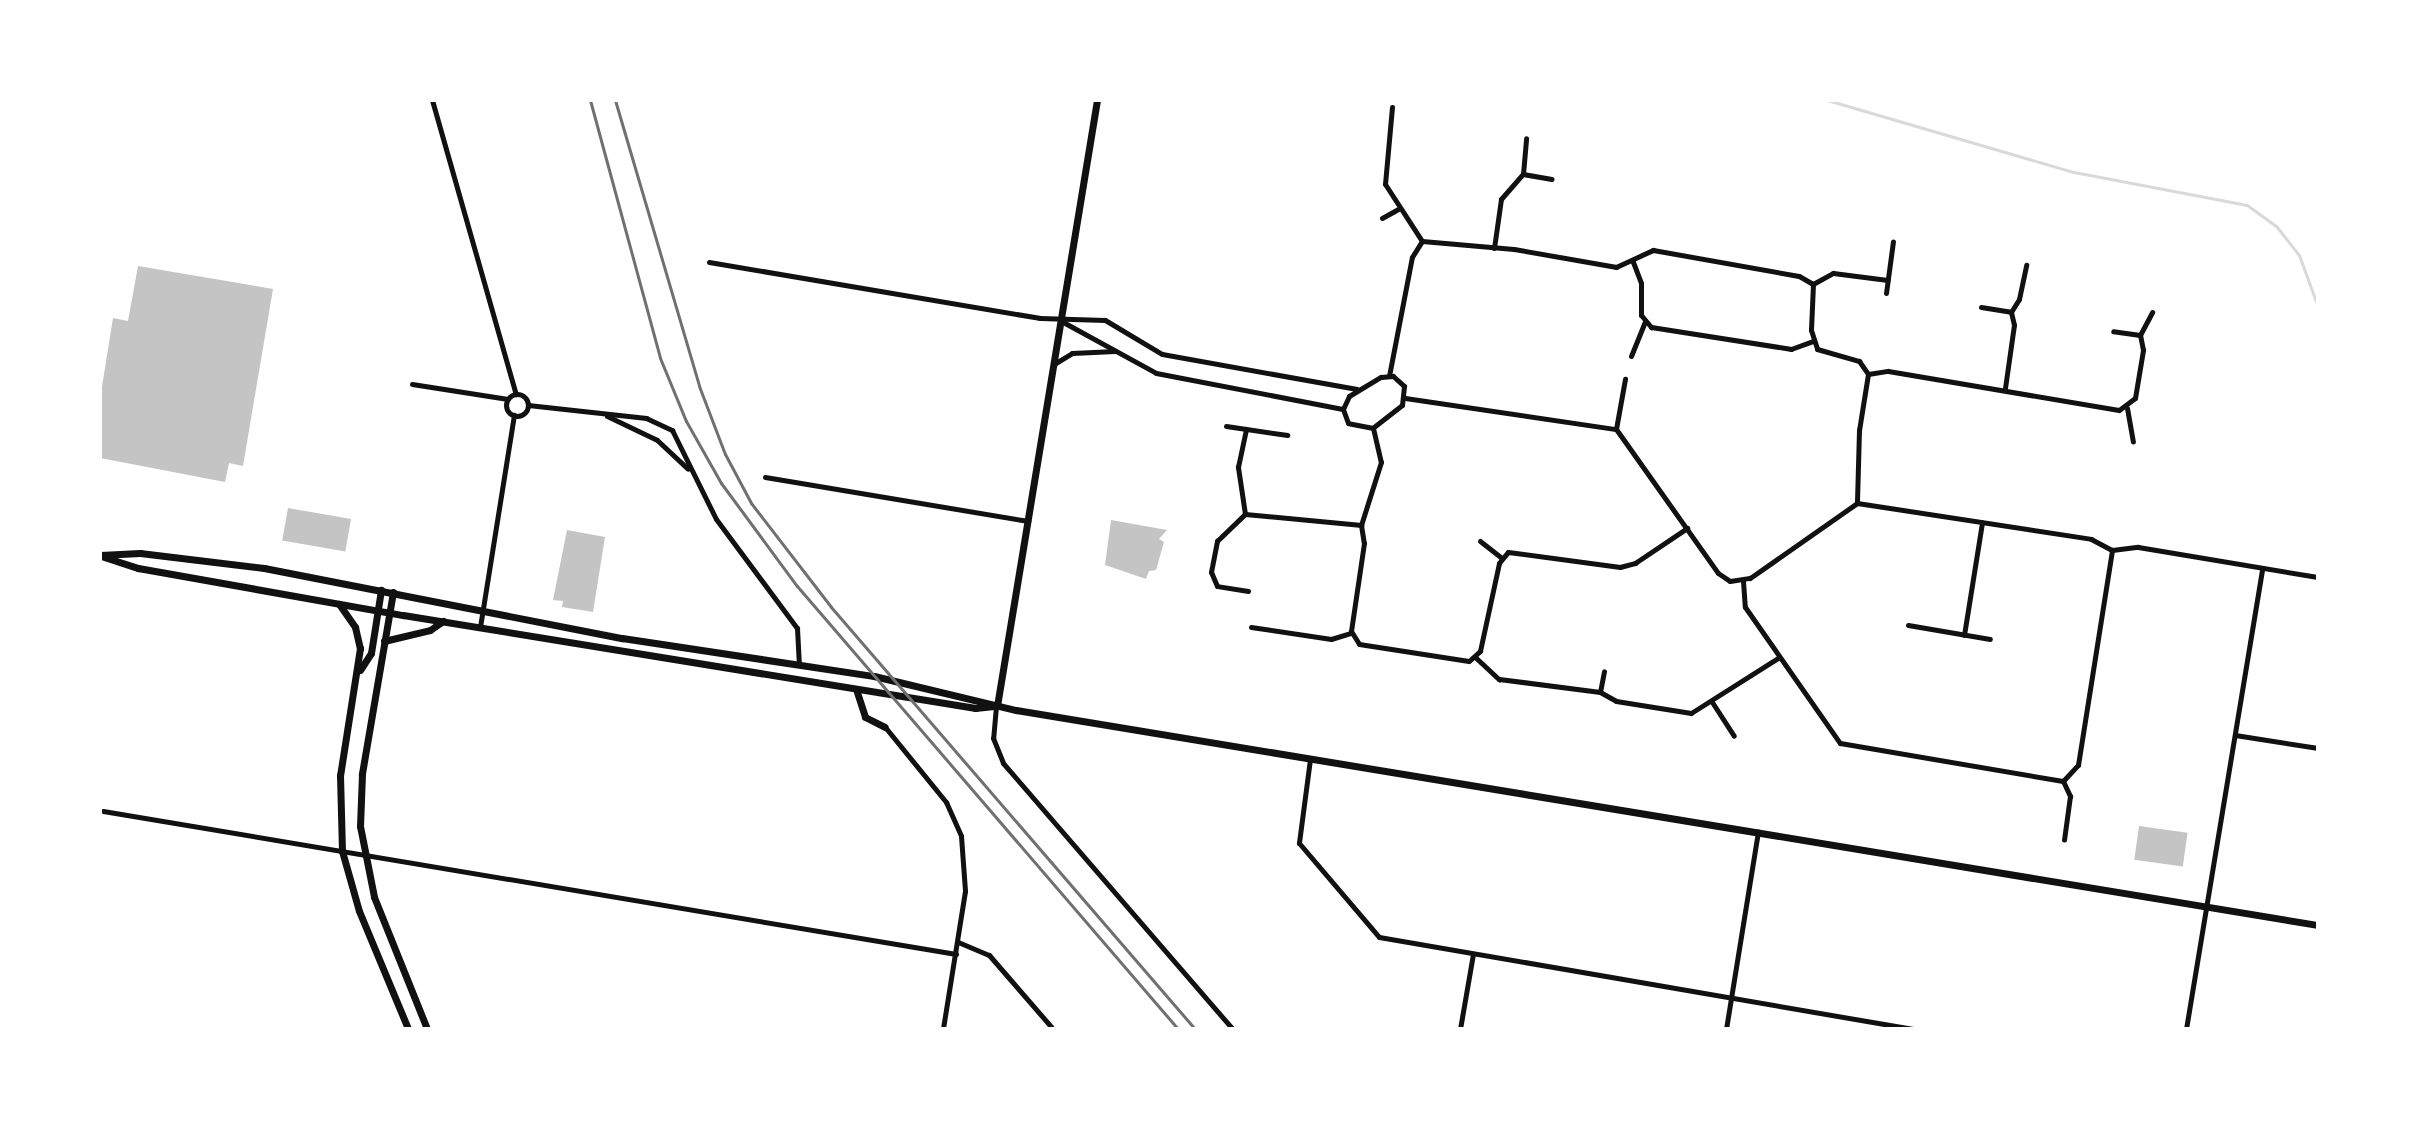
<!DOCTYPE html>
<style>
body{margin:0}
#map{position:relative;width:2418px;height:1129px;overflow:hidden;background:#fff;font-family:"Source Serif 4",serif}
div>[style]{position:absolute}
.stream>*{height:3px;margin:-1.5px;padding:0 1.5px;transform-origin:1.5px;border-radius:1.5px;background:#d9d9d9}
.building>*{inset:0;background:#c4c4c4;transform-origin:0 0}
.minor>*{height:5px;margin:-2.5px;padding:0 2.5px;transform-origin:2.5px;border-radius:2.5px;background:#111}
.minor>.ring{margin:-2.5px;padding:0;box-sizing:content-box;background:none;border:5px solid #111;border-radius:50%}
.secondary>*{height:7px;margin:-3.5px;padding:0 3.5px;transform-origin:3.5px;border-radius:3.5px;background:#111}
.rail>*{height:3px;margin:-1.5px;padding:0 1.5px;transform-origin:1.5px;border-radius:1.5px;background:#707070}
span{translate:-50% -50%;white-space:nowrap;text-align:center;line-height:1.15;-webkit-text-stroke:7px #fff;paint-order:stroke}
.frame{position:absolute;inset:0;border:102px solid #fff;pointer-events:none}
</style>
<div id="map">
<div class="stream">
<i style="left:1827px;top:100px;width:257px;rotate:16.3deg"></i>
<i style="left:2074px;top:172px;width:176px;rotate:10.8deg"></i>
<i style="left:2247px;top:205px;width:37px;rotate:36deg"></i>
<i style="left:2277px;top:227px;width:36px;rotate:52deg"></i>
<i style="left:2299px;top:255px;width:55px;rotate:69.9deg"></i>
</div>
<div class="building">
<i style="clip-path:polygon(138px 266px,273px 289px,243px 466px,229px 463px,225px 482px,100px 458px,100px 399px,113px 318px,128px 321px)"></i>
<i style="left:288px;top:508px;width:64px;height:33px;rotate:10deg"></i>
<i style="clip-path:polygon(1111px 520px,1167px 530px,1159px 539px,1164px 542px,1156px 570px,1149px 571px,1146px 579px,1105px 565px)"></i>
<i style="clip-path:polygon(567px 530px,605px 537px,593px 612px,562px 607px,563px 601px,553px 600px)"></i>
<i style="left:2139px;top:826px;width:49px;height:34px;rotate:8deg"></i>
</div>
<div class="minor">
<i style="left:432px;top:100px;width:306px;rotate:74.1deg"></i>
<i style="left:1392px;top:107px;width:77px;rotate:95.2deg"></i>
<i style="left:1385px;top:184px;width:68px;rotate:57deg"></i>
<i style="left:1523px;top:174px;width:29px;rotate:10deg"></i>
<i style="left:1382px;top:218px;width:18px;rotate:-29deg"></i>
<i style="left:1494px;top:248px;width:49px;rotate:-81.9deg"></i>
<i style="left:1501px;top:199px;width:33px;rotate:-49deg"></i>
<i style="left:1523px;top:174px;width:36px;rotate:-85deg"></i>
<i style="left:709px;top:262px;width:336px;rotate:9.6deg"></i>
<i style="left:1040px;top:318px;width:65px;rotate:1.8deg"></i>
<i style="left:1105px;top:320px;width:66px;rotate:30.8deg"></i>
<i style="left:1162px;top:354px;width:198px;rotate:10.2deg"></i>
<i style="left:1633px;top:262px;width:22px;rotate:69deg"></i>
<i style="left:1641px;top:283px;width:32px;rotate:90deg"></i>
<i style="left:1641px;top:315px;width:16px;rotate:50deg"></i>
<i style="left:1651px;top:327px;width:142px;rotate:8.9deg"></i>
<i style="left:1791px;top:349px;width:23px;rotate:-20deg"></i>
<i style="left:1813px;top:284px;width:23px;rotate:-29deg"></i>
<i style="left:1833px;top:273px;width:55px;rotate:7.3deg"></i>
<i style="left:1886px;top:293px;width:52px;rotate:-82.3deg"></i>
<i style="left:1981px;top:307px;width:30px;rotate:9deg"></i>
<i style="left:1063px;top:322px;width:106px;rotate:28.7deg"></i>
<i style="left:1156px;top:373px;width:190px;rotate:10.9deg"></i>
<i style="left:2140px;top:335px;width:26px;rotate:-62deg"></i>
<i style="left:1631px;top:356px;width:37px;rotate:-68deg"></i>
<i style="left:1054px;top:364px;width:21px;rotate:-31deg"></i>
<i style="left:1072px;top:353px;width:43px;rotate:-2.7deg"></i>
<i style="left:1868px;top:374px;width:20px;rotate:-9deg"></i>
<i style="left:1888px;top:371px;width:234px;rotate:9.6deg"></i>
<i style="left:2119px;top:410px;width:20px;rotate:-37deg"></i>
<i style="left:2135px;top:398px;width:49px;rotate:-80.5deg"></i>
<i style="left:2143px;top:350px;width:15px;rotate:-101deg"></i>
<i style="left:2140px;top:335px;width:27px;rotate:-172deg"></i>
<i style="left:1389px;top:376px;width:121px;rotate:-79.1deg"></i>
<i style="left:1412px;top:257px;width:19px;rotate:-58deg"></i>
<i style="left:1422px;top:241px;width:92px;rotate:5deg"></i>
<i style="left:1514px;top:249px;width:104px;rotate:10deg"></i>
<i style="left:1616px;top:267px;width:41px;rotate:-24.7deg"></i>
<i style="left:1653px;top:250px;width:148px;rotate:10.1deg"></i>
<i style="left:1799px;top:276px;width:16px;rotate:30deg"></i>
<i style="left:1813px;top:284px;width:46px;rotate:92.5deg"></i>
<i style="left:1811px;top:330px;width:20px;rotate:72deg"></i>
<i style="left:1817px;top:349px;width:44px;rotate:15.9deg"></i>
<i style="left:1859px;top:361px;width:16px;rotate:55deg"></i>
<i style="left:1868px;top:374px;width:57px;rotate:99.1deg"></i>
<i style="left:1859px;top:430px;width:73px;rotate:91.6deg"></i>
<i style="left:1393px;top:376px;width:15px;rotate:42deg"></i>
<i style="left:1404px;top:386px;width:19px;rotate:96deg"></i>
<i style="left:1402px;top:405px;width:37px;rotate:142deg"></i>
<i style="left:1373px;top:428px;width:25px;rotate:-169deg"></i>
<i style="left:1348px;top:423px;width:15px;rotate:-110deg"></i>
<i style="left:1343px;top:409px;width:14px;rotate:-65deg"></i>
<i style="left:1349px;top:396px;width:37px;rotate:-31deg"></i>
<i style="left:1381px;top:377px;width:12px;rotate:-5deg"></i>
<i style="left:412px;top:384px;width:97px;rotate:8.9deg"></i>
<i style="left:2005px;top:388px;width:64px;rotate:-81.9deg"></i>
<i style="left:2014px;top:325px;width:13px;rotate:-103deg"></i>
<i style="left:2011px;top:312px;width:15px;rotate:-58deg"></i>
<i style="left:2019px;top:299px;width:35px;rotate:-78deg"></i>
<i class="ring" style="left:506px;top:394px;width:17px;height:17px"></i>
<i style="left:1405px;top:398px;width:213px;rotate:8.4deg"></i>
<i style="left:1616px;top:429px;width:176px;rotate:54.7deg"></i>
<i style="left:1718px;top:573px;width:14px;rotate:34deg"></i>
<i style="left:1730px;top:581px;width:20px;rotate:-9deg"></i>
<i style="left:1750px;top:578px;width:131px;rotate:-35deg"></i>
<i style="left:1857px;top:503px;width:237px;rotate:8.7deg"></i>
<i style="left:2091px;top:539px;width:24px;rotate:28deg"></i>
<i style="left:528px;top:405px;width:119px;rotate:6.3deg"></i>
<i style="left:646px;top:418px;width:29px;rotate:25deg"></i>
<i style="left:672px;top:430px;width:99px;rotate:63.7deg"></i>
<i style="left:716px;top:519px;width:136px;rotate:53.4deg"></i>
<i style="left:797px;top:628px;width:35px;rotate:87deg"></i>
<i style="left:2127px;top:408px;width:34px;rotate:80deg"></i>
<i style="left:607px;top:416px;width:55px;rotate:25.6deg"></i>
<i style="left:657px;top:440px;width:42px;rotate:43.1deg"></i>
<i style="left:1226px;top:426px;width:62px;rotate:8.4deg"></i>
<i style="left:1373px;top:428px;width:35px;rotate:77deg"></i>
<i style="left:1381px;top:462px;width:66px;rotate:107.6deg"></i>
<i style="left:1361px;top:525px;width:18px;rotate:81deg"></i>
<i style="left:1364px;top:543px;width:89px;rotate:98.4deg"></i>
<i style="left:1351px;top:631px;width:15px;rotate:58deg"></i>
<i style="left:1359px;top:644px;width:111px;rotate:8.8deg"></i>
<i style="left:1469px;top:661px;width:15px;rotate:-42deg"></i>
<i style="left:1480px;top:651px;width:90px;rotate:-77.8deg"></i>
<i style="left:1499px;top:563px;width:14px;rotate:-51deg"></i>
<i style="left:1508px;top:552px;width:113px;rotate:7.6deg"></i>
<i style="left:1620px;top:567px;width:16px;rotate:-15deg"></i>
<i style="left:1635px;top:563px;width:63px;rotate:-33.9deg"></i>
<i style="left:1616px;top:429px;width:51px;rotate:-79.8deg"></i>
<i style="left:765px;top:477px;width:267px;rotate:9.5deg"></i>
<i style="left:1245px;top:514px;width:48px;rotate:-98.5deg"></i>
<i style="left:1238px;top:467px;width:39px;rotate:-78deg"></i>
<i style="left:1480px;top:541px;width:28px;rotate:38deg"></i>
<i style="left:2112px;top:550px;width:26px;rotate:-7deg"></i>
<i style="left:2138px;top:547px;width:182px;rotate:9.5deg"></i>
<i style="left:1743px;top:581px;width:26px;rotate:86deg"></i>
<i style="left:1745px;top:607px;width:166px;rotate:55.1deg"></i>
<i style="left:1840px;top:743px;width:226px;rotate:9.7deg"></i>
<i style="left:1248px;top:591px;width:31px;rotate:-171deg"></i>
<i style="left:1217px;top:586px;width:15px;rotate:-113deg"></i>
<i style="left:1211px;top:572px;width:32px;rotate:-79deg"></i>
<i style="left:1217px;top:541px;width:39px;rotate:-44deg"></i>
<i style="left:1245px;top:514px;width:117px;rotate:5.4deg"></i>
<i style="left:1908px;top:625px;width:83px;rotate:9.7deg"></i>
<i style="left:480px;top:627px;width:215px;rotate:-80.9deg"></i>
<i style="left:1251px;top:627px;width:81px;rotate:8.5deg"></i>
<i style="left:1331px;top:639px;width:21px;rotate:-17deg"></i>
<i style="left:1964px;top:635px;width:114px;rotate:-80.9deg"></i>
<i style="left:1475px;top:657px;width:33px;rotate:43deg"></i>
<i style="left:1499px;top:679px;width:102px;rotate:7.3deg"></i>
<i style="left:1600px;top:692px;width:18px;rotate:29deg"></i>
<i style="left:1616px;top:701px;width:76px;rotate:9.1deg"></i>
<i style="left:1691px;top:713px;width:103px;rotate:-32.3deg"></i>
<i style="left:1600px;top:692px;width:21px;rotate:-79deg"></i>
<i style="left:1712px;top:702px;width:40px;rotate:57.1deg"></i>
<i style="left:996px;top:706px;width:32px;rotate:95deg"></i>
<i style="left:993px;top:738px;width:27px;rotate:68deg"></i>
<i style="left:1003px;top:763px;width:352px;rotate:49.2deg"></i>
<i style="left:885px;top:727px;width:97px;rotate:50.9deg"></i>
<i style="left:946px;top:802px;width:37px;rotate:66deg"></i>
<i style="left:961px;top:836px;width:55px;rotate:85.8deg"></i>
<i style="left:965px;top:891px;width:140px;rotate:99.1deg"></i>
<i style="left:2235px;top:735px;width:84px;rotate:8.9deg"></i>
<i style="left:1310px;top:759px;width:85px;rotate:97.5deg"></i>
<i style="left:1299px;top:843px;width:123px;rotate:49.6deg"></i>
<i style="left:1379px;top:937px;width:542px;rotate:9.78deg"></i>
<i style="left:2063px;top:781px;width:22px;rotate:-47deg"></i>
<i style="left:2078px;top:765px;width:218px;rotate:-81deg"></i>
<i style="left:2063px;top:781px;width:17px;rotate:65deg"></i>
<i style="left:2070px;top:796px;width:44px;rotate:97.8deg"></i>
<i style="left:103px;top:811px;width:865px;rotate:9.52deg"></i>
<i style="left:958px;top:942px;width:34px;rotate:23deg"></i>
<i style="left:989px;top:955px;width:98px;rotate:49.1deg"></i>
<i style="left:1460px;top:1029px;width:76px;rotate:-80.2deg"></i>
<i style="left:1726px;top:1029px;width:200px;rotate:-80.8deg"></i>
<i style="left:2186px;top:1029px;width:467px;rotate:-80.6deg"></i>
</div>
<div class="secondary">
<i style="left:100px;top:555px;width:40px;rotate:-2.9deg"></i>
<i style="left:140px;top:553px;width:125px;rotate:6.9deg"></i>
<i style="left:264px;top:568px;width:365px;rotate:11.1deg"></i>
<i style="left:622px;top:638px;width:255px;rotate:8.6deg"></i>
<i style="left:874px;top:676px;width:146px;rotate:13.5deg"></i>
<i style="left:1016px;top:710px;width:1320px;rotate:9.38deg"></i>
<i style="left:104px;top:557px;width:36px;rotate:18deg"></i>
<i style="left:138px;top:568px;width:269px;rotate:10.1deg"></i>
<i style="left:403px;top:615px;width:580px;rotate:9.23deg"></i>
<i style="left:975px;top:708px;width:19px;rotate:-6deg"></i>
<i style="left:393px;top:592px;width:185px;rotate:99.7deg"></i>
<i style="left:362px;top:774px;width:52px;rotate:92.2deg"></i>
<i style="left:360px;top:826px;width:72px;rotate:78.8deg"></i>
<i style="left:374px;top:897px;width:142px;rotate:68.1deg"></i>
<i style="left:339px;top:604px;width:28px;rotate:55deg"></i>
<i style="left:355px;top:627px;width:22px;rotate:77deg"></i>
<i style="left:360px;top:648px;width:129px;rotate:98.9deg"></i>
<i style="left:340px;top:775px;width:76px;rotate:88.5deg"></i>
<i style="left:342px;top:851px;width:62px;rotate:74.2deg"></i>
<i style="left:359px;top:911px;width:128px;rotate:67.4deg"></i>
<i style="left:384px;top:641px;width:47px;rotate:-13.4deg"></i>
<i style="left:430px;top:630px;width:16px;rotate:-35deg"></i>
<i style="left:360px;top:670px;width:20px;rotate:-57deg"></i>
<i style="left:371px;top:653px;width:64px;rotate:-81deg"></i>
<i style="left:856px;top:689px;width:29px;rotate:72deg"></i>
<i style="left:865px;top:717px;width:22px;rotate:27deg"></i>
<i style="left:997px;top:706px;width:614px;rotate:-80.63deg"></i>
</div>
<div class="rail">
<i style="left:590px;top:100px;width:267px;rotate:74.8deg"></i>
<i style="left:660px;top:358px;width:68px;rotate:67.6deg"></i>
<i style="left:686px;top:421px;width:71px;rotate:60.6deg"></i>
<i style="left:721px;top:483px;width:128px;rotate:53.6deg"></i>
<i style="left:797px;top:586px;width:584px;rotate:49.3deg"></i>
<i style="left:615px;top:100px;width:298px;rotate:73.6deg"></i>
<i style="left:699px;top:386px;width:73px;rotate:69.1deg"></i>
<i style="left:725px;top:454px;width:55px;rotate:62deg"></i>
<i style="left:751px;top:503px;width:131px;rotate:52.4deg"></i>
<i style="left:831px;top:607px;width:557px;rotate:49.22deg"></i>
</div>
<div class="frame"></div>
</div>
